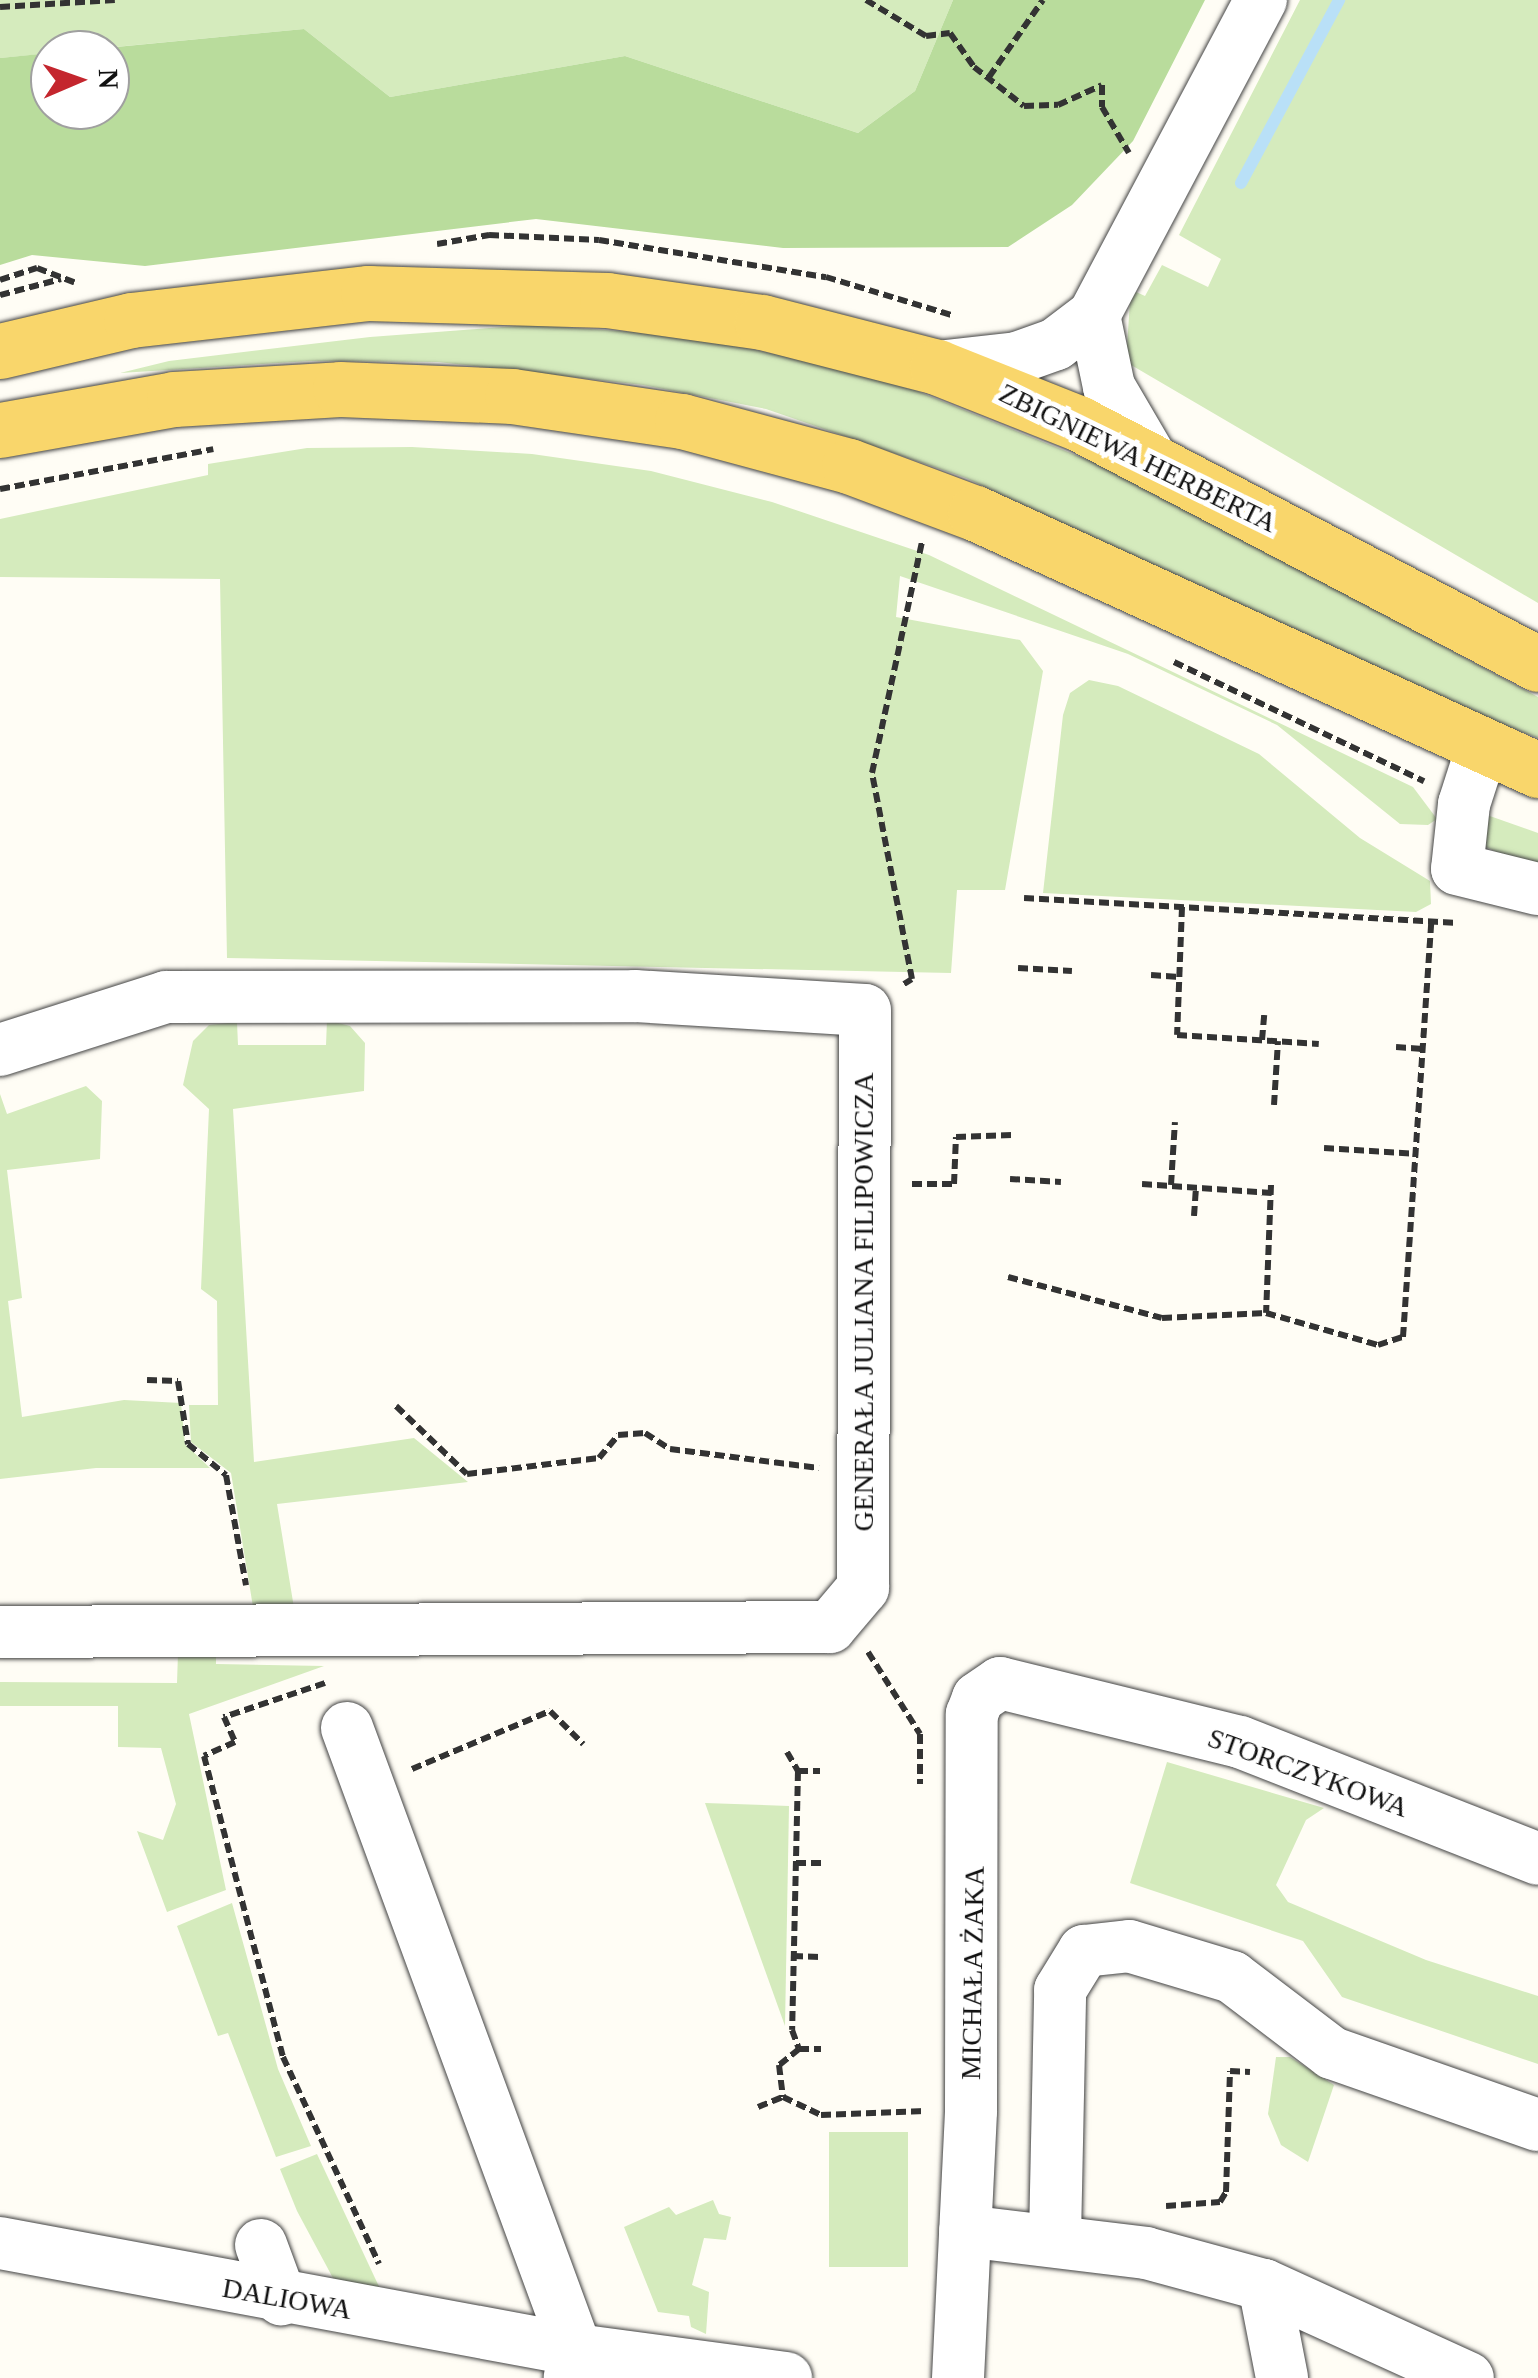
<!DOCTYPE html>
<meta charset="utf-8">
<style>
body{margin:0}
#map{position:relative;width:1538px;height:2378px;overflow:hidden;background:#fffdf5;font-family:Georgia,serif}
div>[style]{position:absolute}
.green>*{inset:0;background:#d5ebbd;transform-origin:0 0}
.forest>*{inset:0;background:#b9dc9c}
.stream>*{height:12px;margin:-6px;padding:0 6px;transform-origin:6px;border-radius:6px;background:#b9e0f7}
.path>*{height:6px;margin-top:-3px;transform-origin:0;background:repeating-linear-gradient(90deg,#333 0 10px,transparent 0 15px)}
.roads{filter:drop-shadow(0 0 2px #444) drop-shadow(0 0 2px #444)}
.minor>*{height:52px;margin:-26px;padding:0 26px;transform-origin:26px;border-radius:26px;background:#fff}
.major>*{height:55px;margin:-27.5px;padding:0 27.5px;transform-origin:27.5px;border-radius:27.5px;background:#f9d66b}
span{translate:-50% -50%;white-space:nowrap;text-align:center;line-height:1.15;-webkit-text-stroke:10px #fff;paint-order:stroke}
.street-label{font-size:28px;color:#111}
.north{position:absolute;left:30px;top:30px;width:100px;height:100px;box-sizing:border-box;background:#fff;border:2px solid #a0a0a0;border-radius:50%;rotate:88deg;font-size:28px;font-weight:700;line-height:40px;text-align:center;color:#111}
.north::after{content:'';display:block;margin:auto;width:35px;height:45px;background:#c4262e;clip-path:polygon(50% 0,100% 100%,50% 72%,0 100%)}
</style>
<div id="map">
<div class="green">
<i style="clip-path:polygon(0 0,953px 0,915px 91px,858px 133px,625px 56px,390px 97px,304px 29px,0 58px)"></i>
<i style="clip-path:polygon(1300px 0,1538px 0,1538px 603px,1126px 362px,1130px 301px,1134px 291px,1145px 296px,1162px 265px,1208px 287px,1221px 259px,1179px 235px)"></i>
<i style="clip-path:polygon(531px 325px,693px 336px,829px 366px,917px 391px,1115px 471px,1538px 697px,1538px 738px,1454px 707px,966px 478px,766px 409px,643px 385px,438px 362px,310px 361px,120px 373px,169px 361px,370px 337px)"></i>
<i style="clip-path:polygon(412px 447px,532px 454px,651px 471px,772px 502px,929px 555px,1413px 787px,1437px 819px,1428px 825px,1400px 824px,1277px 725px,1128px 654px,900px 576px,896px 617px,1020px 640px,1043px 671px,1005px 890px,957px 890px,951px 973px,227px 958px,220px 579px,0 577px,0 519px,208px 475px,208px 464px,307px 448px)"></i>
<i style="clip-path:polygon(1089px 680px,1118px 686px,1259px 754px,1360px 838px,1430px 881px,1431px 904px,1416px 912px,1043px 893px,1063px 715px,1070px 693px)"></i>
<i style="clip-path:polygon(1487px 815px,1538px 833px,1538px 872px,1486px 847px)"></i>
<i style="clip-path:polygon(327px 1020px,350px 1026px,365px 1043px,364px 1091px,233px 1109px,254px 1462px,414px 1438px,468px 1482px,277px 1504px,295px 1614px,255px 1619px,231px 1473px,191px 1442px,189px 1405px,218px 1405px,217px 1301px,201px 1289px,209px 1109px,183px 1085px,193px 1041px,209px 1025px,237px 1022px,238px 1045px,326px 1045px)"></i>
<i style="clip-path:polygon(86px 1086px,102px 1101px,100px 1159px,7px 1170px,22px 1298px,8px 1301px,22px 1417px,124px 1400px,181px 1403px,185px 1444px,210px 1468px,96px 1468px,0 1479px,0 1094px,7px 1114px)"></i>
<i style="clip-path:polygon(216px 1640px,216px 1664px,324px 1666px,189px 1714px,226px 1890px,167px 1912px,137px 1831px,163px 1840px,176px 1804px,161px 1748px,118px 1747px,118px 1706px,0 1706px,0 1682px,177px 1683px,178px 1653px)"></i>
<i style="clip-path:polygon(1167px 1762px,1324px 1808px,1306px 1820px,1276px 1885px,1288px 1902px,1426px 1960px,1538px 1996px,1538px 2064px,1342px 1997px,1303px 1941px,1130px 1883px)"></i>
<i style="clip-path:polygon(705px 1803px,789px 1806px,785px 2026px)"></i>
<i style="clip-path:polygon(232px 1903px,278px 2069px,311px 2146px,276px 2157px,228px 2033px,218px 2036px,177px 1926px)"></i>
<i style="clip-path:polygon(1276px 2057px,1290px 2057px,1334px 2085px,1308px 2162px,1281px 2145px,1268px 2114px)"></i>
<i style="left:908px;top:2132px;width:135px;height:79px;rotate:90deg"></i>
<i style="clip-path:polygon(317px 2154px,382px 2293px,341px 2293px,297px 2211px,280px 2169px)"></i>
<i style="clip-path:polygon(713px 2200px,719px 2214px,731px 2217px,726px 2240px,704px 2238px,692px 2285px,709px 2292px,706px 2334px,691px 2327px,689px 2316px,658px 2312px,624px 2227px,669px 2207px,676px 2215px)"></i>
</div>
<div class="forest">
<i style="clip-path:polygon(953px 0,1205px 0,1133px 141px,1072px 205px,1008px 247px,783px 248px,536px 219px,145px 266px,32px 255px,0 265px,0 58px,50px 53px,50px 110px,110px 110px,110px 50px,85px 50px,304px 29px,390px 97px,625px 56px,858px 133px,915px 91px)"></i>
</div>
<div class="stream">
<i style="left:1241px;top:183px;width:208px;rotate:-61.8deg"></i>
</div>
<div class="path">
<i style="left:866px;top:0;width:70px;rotate:31deg"></i>
<i style="left:926px;top:36px;width:24px;rotate:-7deg"></i>
<i style="left:950px;top:33px;width:42px;rotate:54.8deg"></i>
<i style="left:974px;top:67px;width:63px;rotate:38deg"></i>
<i style="left:1024px;top:106px;width:34px;rotate:-2deg"></i>
<i style="left:1058px;top:105px;width:48px;rotate:-24.4deg"></i>
<i style="left:1102px;top:85px;width:22px;rotate:90deg"></i>
<i style="left:1102px;top:107px;width:53px;rotate:59.6deg"></i>
<i style="left:0;top:7px;width:115px;rotate:-3.5deg"></i>
<i style="left:989px;top:77px;width:94px;rotate:-55deg"></i>
<i style="left:437px;top:244px;width:53px;rotate:-9.8deg"></i>
<i style="left:489px;top:235px;width:110px;rotate:2.6deg"></i>
<i style="left:599px;top:240px;width:230px;rotate:9.3deg"></i>
<i style="left:826px;top:277px;width:134px;rotate:16.9deg"></i>
<i style="left:0;top:280px;width:39px;rotate:-18deg"></i>
<i style="left:37px;top:268px;width:40px;rotate:21deg"></i>
<i style="left:0;top:295px;width:63px;rotate:-14.7deg"></i>
<i style="left:0;top:489px;width:217px;rotate:-10.6deg"></i>
<i style="left:1174px;top:662px;width:277px;rotate:25.5deg"></i>
<i style="left:1024px;top:898px;width:430px;rotate:3.3deg"></i>
<i style="left:1182px;top:907px;width:128px;rotate:92.2deg"></i>
<i style="left:1177px;top:1035px;width:142px;rotate:3.6deg"></i>
<i style="left:1018px;top:968px;width:54px;rotate:3.2deg"></i>
<i style="left:1151px;top:975px;width:28px;rotate:4deg"></i>
<i style="left:904px;top:984px;width:9px;rotate:-32deg"></i>
<i style="left:912px;top:979px;width:210px;rotate:-101deg"></i>
<i style="left:872px;top:773px;width:236px;rotate:-77.8deg"></i>
<i style="left:1262px;top:1040px;width:25px;rotate:-85deg"></i>
<i style="left:1396px;top:1047px;width:27px;rotate:4deg"></i>
<i style="left:1274px;top:1105px;width:64px;rotate:-86.4deg"></i>
<i style="left:1324px;top:1148px;width:94px;rotate:3.7deg"></i>
<i style="left:1010px;top:1179px;width:51px;rotate:3.4deg"></i>
<i style="left:912px;top:1184px;width:42px"></i>
<i style="left:954px;top:1184px;width:47px;rotate:-87.6deg"></i>
<i style="left:956px;top:1137px;width:56px;rotate:-2deg"></i>
<i style="left:1142px;top:1184px;width:130px;rotate:4deg"></i>
<i style="left:1171px;top:1185px;width:63px;rotate:-86.4deg"></i>
<i style="left:1271px;top:1185px;width:128px;rotate:92.2deg"></i>
<i style="left:1266px;top:1313px;width:116px;rotate:15.9deg"></i>
<i style="left:1378px;top:1345px;width:26px;rotate:-18deg"></i>
<i style="left:1403px;top:1337px;width:417px;rotate:-86.1deg"></i>
<i style="left:1194px;top:1216px;width:28px;rotate:-86deg"></i>
<i style="left:1008px;top:1277px;width:159px;rotate:14.9deg"></i>
<i style="left:1162px;top:1318px;width:104px;rotate:-2.8deg"></i>
<i style="left:147px;top:1380px;width:31px;rotate:2deg"></i>
<i style="left:178px;top:1381px;width:64px;rotate:81deg"></i>
<i style="left:188px;top:1444px;width:49px;rotate:39.2deg"></i>
<i style="left:226px;top:1475px;width:112px;rotate:79.7deg"></i>
<i style="left:396px;top:1406px;width:98px;rotate:43.8deg"></i>
<i style="left:467px;top:1474px;width:133px;rotate:-6.9deg"></i>
<i style="left:599px;top:1458px;width:30px;rotate:-50deg"></i>
<i style="left:618px;top:1435px;width:27px;rotate:-4deg"></i>
<i style="left:645px;top:1433px;width:30px;rotate:33deg"></i>
<i style="left:670px;top:1449px;width:150px;rotate:7.3deg"></i>
<i style="left:868px;top:1652px;width:97px;rotate:57.6deg"></i>
<i style="left:920px;top:1734px;width:50px;rotate:90deg"></i>
<i style="left:325px;top:1683px;width:107px;rotate:161.4deg"></i>
<i style="left:224px;top:1717px;width:27px;rotate:66deg"></i>
<i style="left:235px;top:1742px;width:34px;rotate:156deg"></i>
<i style="left:204px;top:1756px;width:311px;rotate:75.3deg"></i>
<i style="left:283px;top:2057px;width:228px;rotate:65.1deg"></i>
<i style="left:787px;top:1752px;width:22px;rotate:60deg"></i>
<i style="left:798px;top:1771px;width:259px;rotate:91.3deg"></i>
<i style="left:792px;top:2030px;width:20px;rotate:70deg"></i>
<i style="left:799px;top:2049px;width:26px;rotate:141deg"></i>
<i style="left:779px;top:2065px;width:32px;rotate:83deg"></i>
<i style="left:783px;top:2097px;width:42px;rotate:25.3deg"></i>
<i style="left:821px;top:2115px;width:104px;rotate:-2.2deg"></i>
<i style="left:412px;top:1769px;width:150px;rotate:-22.8deg"></i>
<i style="left:550px;top:1711px;width:47px;rotate:45deg"></i>
<i style="left:798px;top:1771px;width:22px"></i>
<i style="left:796px;top:1863px;width:25px"></i>
<i style="left:793px;top:1956px;width:27px;rotate:2deg"></i>
<i style="left:799px;top:2049px;width:22px"></i>
<i style="left:758px;top:2107px;width:27px;rotate:-22deg"></i>
<i style="left:1166px;top:2206px;width:54px;rotate:-4.2deg"></i>
<i style="left:1220px;top:2202px;width:12px;rotate:-59deg"></i>
<i style="left:1226px;top:2192px;width:121px;rotate:-88.1deg"></i>
<i style="left:1230px;top:2071px;width:20px;rotate:3deg"></i>
</div>
<div class="roads">
<div class="minor">
<i style="left:1094px;top:315px;width:74px;rotate:78.2deg"></i>
<i style="left:1109px;top:387px;width:81px;rotate:59.6deg"></i>
<i style="left:937px;top:367px;width:81px;rotate:-6.4deg"></i>
<i style="left:1017px;top:358px;width:41px;rotate:-19.7deg"></i>
<i style="left:1056px;top:344px;width:48px;rotate:-37.3deg"></i>
<i style="left:1094px;top:315px;width:357px;rotate:-62.1deg"></i>
<i style="left:1482px;top:748px;width:59px;rotate:107.8deg"></i>
<i style="left:1464px;top:804px;width:65px;rotate:96.1deg"></i>
<i style="left:1457px;top:869px;width:83px;rotate:13.9deg"></i>
<i style="left:0;top:1050px;width:174px;rotate:-17.7deg"></i>
<i style="left:166px;top:997px;width:469px;rotate:-0.1deg"></i>
<i style="left:635px;top:996px;width:230px;rotate:3.5deg"></i>
<i style="left:865px;top:1010px;width:578px;rotate:90.2deg"></i>
<i style="left:863px;top:1588px;width:51px;rotate:130.2deg"></i>
<i style="left:830px;top:1627px;width:830px;rotate:179.65deg"></i>
<i style="left:347px;top:1728px;width:663px;rotate:69.79deg"></i>
<i style="left:576px;top:2350px;width:28px;rotate:103deg"></i>
<i style="left:965px;top:2231px;width:182px;rotate:6.9deg"></i>
<i style="left:1146px;top:2253px;width:122px;rotate:15.2deg"></i>
<i style="left:1264px;top:2285px;width:224px;rotate:24.5deg"></i>
<i style="left:1055px;top:2238px;width:248px;rotate:-88.8deg"></i>
<i style="left:1060px;top:1990px;width:46px;rotate:-58.4deg"></i>
<i style="left:1084px;top:1951px;width:45px;rotate:-6.3deg"></i>
<i style="left:1129px;top:1946px;width:108px;rotate:16.8deg"></i>
<i style="left:1232px;top:1977px;width:126px;rotate:37.2deg"></i>
<i style="left:1332px;top:2053px;width:218px;rotate:19.3deg"></i>
<i style="left:0;top:2243px;width:586px;rotate:10.52deg"></i>
<i style="left:576px;top:2350px;width:212px;rotate:7.6deg"></i>
<i style="left:261px;top:2245px;width:58px;rotate:69.7deg"></i>
<i style="left:1264px;top:2285px;width:95px;rotate:79deg"></i>
<i style="left:958px;top:2378px;width:267px;rotate:-87.2deg"></i>
<i style="left:971px;top:2111px;width:397px;rotate:-89.9deg"></i>
<i style="left:972px;top:1714px;width:17px;rotate:-69deg"></i>
<i style="left:978px;top:1698px;width:27px;rotate:-34deg"></i>
<i style="left:1000px;top:1683px;width:247px;rotate:13.8deg"></i>
<i style="left:1240px;top:1742px;width:320px;rotate:21.4deg"></i>
</div>
<div class="major">
<i style="left:0;top:351px;width:135px;rotate:-13.3deg"></i>
<i style="left:131px;top:320px;width:239px;rotate:-6.5deg"></i>
<i style="left:368px;top:293px;width:239px;rotate:1.7deg"></i>
<i style="left:607px;top:300px;width:157px;rotate:8.1deg"></i>
<i style="left:762px;top:322px;width:181px;rotate:14.4deg"></i>
<i style="left:937px;top:367px;width:152px;rotate:21.7deg"></i>
<i style="left:1078px;top:423px;width:519px;rotate:27.65deg"></i>
<i style="left:0;top:430px;width:177px;rotate:-10.1deg"></i>
<i style="left:174px;top:399px;width:166px;rotate:-3.4deg"></i>
<i style="left:340px;top:389px;width:172px;rotate:2.3deg"></i>
<i style="left:512px;top:396px;width:172px;rotate:8.4deg"></i>
<i style="left:682px;top:421px;width:173px;rotate:15.1deg"></i>
<i style="left:849px;top:466px;width:134px;rotate:20.5deg"></i>
<i style="left:975px;top:513px;width:619px;rotate:24.54deg"></i>
</div>
</div>
<div class="street-label">
<span style="left:1138px;top:458px;rotate:26deg">ZBIGNIEWA HERBERTA</span>
<span style="left:864px;top:1302px;rotate:-90deg">GENERAŁA JULIANA FILIPOWICZA</span>
<span style="left:1308px;top:1773px;rotate:20deg">STORCZYKOWA</span>
<span style="left:973px;top:1973px;rotate:-89deg">MICHAŁA ŻAKA</span>
<span style="left:287px;top:2299px;rotate:10deg">DALIOWA</span>
</div>
<div class="north">N</div>
</div>
